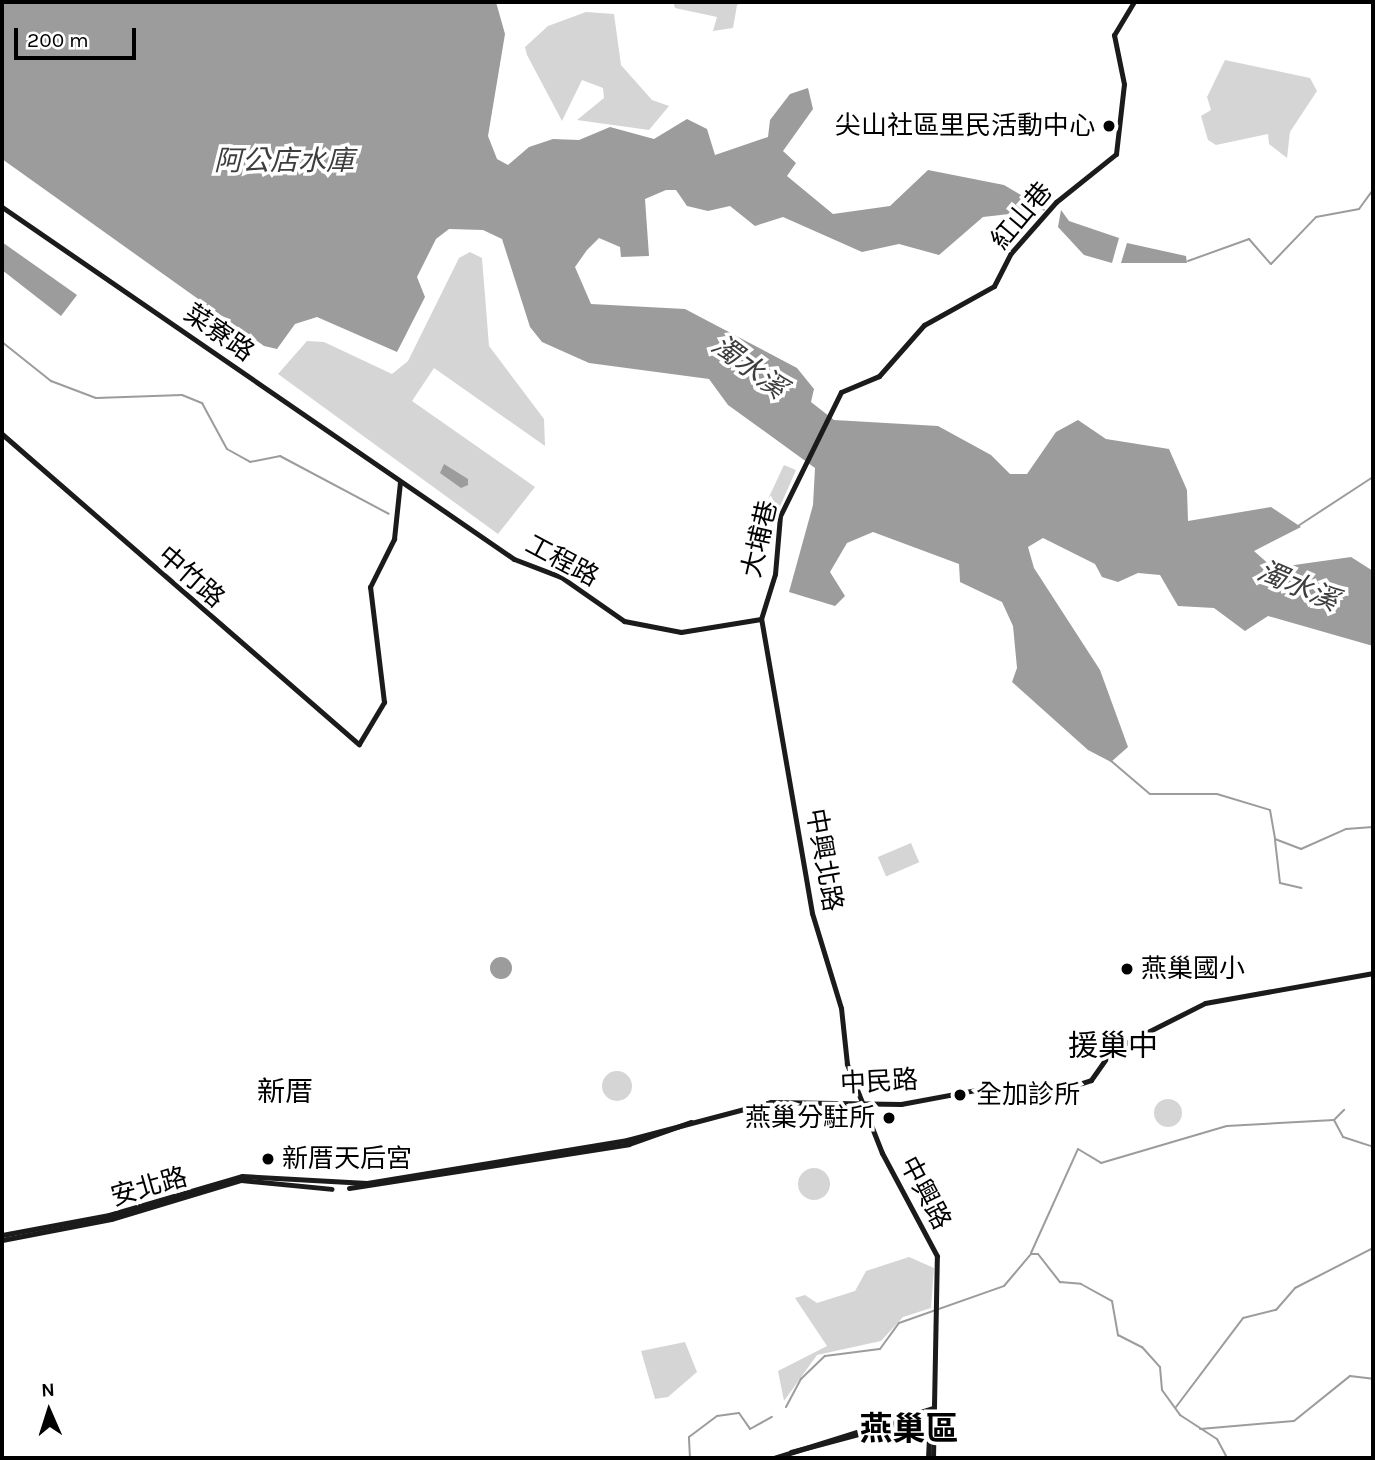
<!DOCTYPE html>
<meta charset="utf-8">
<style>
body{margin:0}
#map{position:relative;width:1375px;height:1460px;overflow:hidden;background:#fff;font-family:Karla,"Noto Sans TC",sans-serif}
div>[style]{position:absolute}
.green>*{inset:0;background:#d5d5d5;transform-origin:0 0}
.round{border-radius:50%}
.water>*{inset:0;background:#9c9c9c}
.stream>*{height:2px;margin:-1px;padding:0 1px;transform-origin:1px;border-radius:1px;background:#9c9c9c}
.secondary>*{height:5px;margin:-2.5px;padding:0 2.5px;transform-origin:2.5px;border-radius:2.5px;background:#1b1b1b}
.dots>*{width:19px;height:19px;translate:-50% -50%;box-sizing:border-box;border:4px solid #fff;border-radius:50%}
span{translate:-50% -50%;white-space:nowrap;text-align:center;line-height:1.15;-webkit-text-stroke:7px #fff;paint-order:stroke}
.poi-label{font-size:26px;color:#000}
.right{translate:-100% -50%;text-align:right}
.left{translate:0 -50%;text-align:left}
.street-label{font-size:26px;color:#000}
.water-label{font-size:28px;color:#3d3d3d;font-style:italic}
.neighbourhood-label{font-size:28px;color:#000}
.quarter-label{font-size:30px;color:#000}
.district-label{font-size:33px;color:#000;font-weight:700}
.frame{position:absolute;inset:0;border:4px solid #000;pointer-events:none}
.north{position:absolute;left:14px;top:1376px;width:70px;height:70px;-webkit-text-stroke:5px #fff;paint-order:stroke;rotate:357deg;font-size:19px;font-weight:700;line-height:28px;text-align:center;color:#000}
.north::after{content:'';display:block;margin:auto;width:24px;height:32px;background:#000;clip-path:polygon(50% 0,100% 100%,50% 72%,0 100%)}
.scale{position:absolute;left:14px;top:28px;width:122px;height:32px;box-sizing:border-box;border:4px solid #000;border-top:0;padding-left:9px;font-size:21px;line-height:24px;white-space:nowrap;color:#000;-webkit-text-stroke:5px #fff;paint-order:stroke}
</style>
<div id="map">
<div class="green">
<i style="clip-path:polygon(673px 2px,745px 2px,737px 5px,733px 28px,713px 31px,717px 17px,675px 8px)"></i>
<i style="clip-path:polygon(586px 12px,614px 14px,621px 65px,652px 100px,669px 106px,649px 130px,577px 120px,604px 98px,603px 88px,582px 80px,562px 121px,527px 55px,525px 47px,548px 26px)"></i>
<i style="clip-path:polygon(1225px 60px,1310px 78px,1317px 91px,1290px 132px,1287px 158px,1269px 144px,1268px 134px,1216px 145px,1208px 140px,1201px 116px,1211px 110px,1207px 97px)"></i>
<i style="clip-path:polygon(470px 252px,482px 258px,489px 346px,544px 419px,545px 446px,434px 368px,412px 401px,535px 487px,498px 534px,278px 374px,307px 341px,324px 342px,392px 374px,408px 361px,459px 258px)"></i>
<i style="clip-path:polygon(784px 465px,796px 470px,771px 527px,760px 516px)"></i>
<i style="left:911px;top:843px;width:21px;height:36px;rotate:67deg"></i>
<i class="round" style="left:602px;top:1071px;width:30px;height:30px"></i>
<i class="round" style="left:1154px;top:1099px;width:28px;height:28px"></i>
<i class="round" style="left:798px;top:1168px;width:32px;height:32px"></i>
<i style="clip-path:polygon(909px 1257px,934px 1268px,931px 1308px,903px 1317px,881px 1341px,817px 1355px,784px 1401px,778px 1371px,827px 1346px,795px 1298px,805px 1295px,817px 1303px,855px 1291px,866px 1271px)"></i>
<i style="clip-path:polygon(685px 1342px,697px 1372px,668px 1397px,655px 1399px,641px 1351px)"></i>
</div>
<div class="water">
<i style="clip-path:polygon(2px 2px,496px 2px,505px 34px,488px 136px,497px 159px,508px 165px,529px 147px,553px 139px,579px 140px,610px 127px,654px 139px,687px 119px,707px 129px,715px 155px,768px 137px,770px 120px,790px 94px,808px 88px,813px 109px,783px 151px,796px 163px,787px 176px,833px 214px,890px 206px,928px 170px,1004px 185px,1031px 201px,1018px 213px,983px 217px,939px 255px,899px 244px,862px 252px,783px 217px,755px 226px,730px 206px,708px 211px,687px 206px,676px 190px,666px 190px,645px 199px,649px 256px,621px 257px,620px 247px,599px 238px,587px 250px,575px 267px,591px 304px,685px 309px,797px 368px,814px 389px,811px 402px,834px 420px,938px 426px,991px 455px,1010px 474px,1027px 474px,1056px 432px,1078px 420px,1106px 439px,1169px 449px,1187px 490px,1188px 521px,1271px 507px,1301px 527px,1254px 551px,1273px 568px,1351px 557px,1373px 571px,1373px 646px,1268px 616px,1245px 631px,1214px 608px,1178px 606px,1160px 575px,1138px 573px,1118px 582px,1102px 577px,1095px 564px,1043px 538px,1028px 547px,1034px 568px,1100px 670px,1128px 747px,1111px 762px,1088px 750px,1012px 682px,1017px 668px,1013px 626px,1002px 602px,960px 582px,959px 564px,873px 532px,847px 543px,830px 572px,845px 596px,835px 606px,789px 592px,813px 505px,815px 468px,728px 405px,709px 379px,589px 363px,542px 342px,530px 327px,502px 239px,483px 230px,449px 229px,436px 239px,417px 277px,425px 297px,397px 352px,317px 317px,295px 324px,277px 349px,264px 346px,2px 159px)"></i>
<i style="clip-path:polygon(1061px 210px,1069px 221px,1119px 238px,1112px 263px,1084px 255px,1058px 227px)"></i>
<i style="clip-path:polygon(2px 242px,77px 295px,61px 316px,2px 270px)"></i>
<i style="clip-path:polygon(1127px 243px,1186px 256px,1187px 263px,1121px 263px)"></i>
<i style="clip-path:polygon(444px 464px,468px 479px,468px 485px,461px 488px,440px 473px)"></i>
<i class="round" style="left:490px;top:957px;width:22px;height:22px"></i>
</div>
<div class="stream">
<i style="left:1028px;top:201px;width:18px;rotate:29deg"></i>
<i style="left:1188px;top:261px;width:65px;rotate:-19.8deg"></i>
<i style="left:1249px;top:239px;width:33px;rotate:49deg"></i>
<i style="left:1271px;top:264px;width:65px;rotate:-46.2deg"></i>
<i style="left:1316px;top:217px;width:44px;rotate:-10.5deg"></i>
<i style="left:1359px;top:209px;width:24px;rotate:-54deg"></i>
<i style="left:2px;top:342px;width:63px;rotate:38.5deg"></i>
<i style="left:51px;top:381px;width:48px;rotate:20.7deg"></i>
<i style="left:96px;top:398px;width:86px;rotate:-2deg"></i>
<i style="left:182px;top:395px;width:22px;rotate:22deg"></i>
<i style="left:202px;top:403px;width:52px;rotate:61.5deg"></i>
<i style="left:227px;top:449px;width:26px;rotate:29deg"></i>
<i style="left:250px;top:462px;width:31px;rotate:-11deg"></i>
<i style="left:280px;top:456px;width:123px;rotate:28deg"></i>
<i style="left:1298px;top:526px;width:90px;rotate:-33.2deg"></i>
<i style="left:1110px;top:760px;width:52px;rotate:40.4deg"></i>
<i style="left:1150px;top:794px;width:67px"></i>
<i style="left:1217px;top:794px;width:55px;rotate:16.8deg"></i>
<i style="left:1270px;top:810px;width:29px;rotate:80deg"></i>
<i style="left:1275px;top:839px;width:28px;rotate:21deg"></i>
<i style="left:1301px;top:849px;width:49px;rotate:-24deg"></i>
<i style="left:1346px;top:829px;width:27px;rotate:-4deg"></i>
<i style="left:1275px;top:840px;width:43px;rotate:83.4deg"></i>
<i style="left:1280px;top:883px;width:22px;rotate:13deg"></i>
<i style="left:1335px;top:1119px;width:13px;rotate:-45deg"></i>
<i style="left:1031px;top:1253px;width:114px;rotate:-65.7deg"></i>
<i style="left:1078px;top:1149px;width:27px;rotate:31deg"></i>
<i style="left:1101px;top:1163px;width:131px;rotate:-16.4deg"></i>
<i style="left:1227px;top:1126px;width:107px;rotate:-3.2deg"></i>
<i style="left:1334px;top:1120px;width:19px;rotate:62deg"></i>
<i style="left:1343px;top:1137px;width:32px;rotate:18deg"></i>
<i style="left:786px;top:1407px;width:32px;rotate:-62deg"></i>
<i style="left:801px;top:1379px;width:33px;rotate:-44deg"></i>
<i style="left:825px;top:1356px;width:55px;rotate:-7.3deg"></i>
<i style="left:880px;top:1349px;width:32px;rotate:-54deg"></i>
<i style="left:899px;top:1323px;width:111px;rotate:-19.4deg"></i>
<i style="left:1004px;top:1286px;width:42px;rotate:-49.8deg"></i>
<i style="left:1031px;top:1254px;width:7px"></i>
<i style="left:1038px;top:1254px;width:36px;rotate:52deg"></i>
<i style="left:1060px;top:1282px;width:21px;rotate:5deg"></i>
<i style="left:1081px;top:1284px;width:35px;rotate:29deg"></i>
<i style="left:1112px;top:1301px;width:35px;rotate:80deg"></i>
<i style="left:1118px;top:1335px;width:27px;rotate:27deg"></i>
<i style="left:1142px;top:1347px;width:27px;rotate:48deg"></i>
<i style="left:1160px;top:1367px;width:23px;rotate:85deg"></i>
<i style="left:1162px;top:1390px;width:31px;rotate:54deg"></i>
<i style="left:1180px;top:1415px;width:44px;rotate:33deg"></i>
<i style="left:1217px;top:1439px;width:21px;rotate:62deg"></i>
<i style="left:1176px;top:1407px;width:111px;rotate:-53deg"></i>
<i style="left:1243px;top:1318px;width:34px;rotate:-14deg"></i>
<i style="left:1276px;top:1310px;width:29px;rotate:-49deg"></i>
<i style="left:1295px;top:1288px;width:88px;rotate:-27.1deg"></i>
<i style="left:1200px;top:1429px;width:94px;rotate:-4.9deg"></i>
<i style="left:1294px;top:1421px;width:72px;rotate:-38.8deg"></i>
<i style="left:1350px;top:1376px;width:23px;rotate:7deg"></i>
<i style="left:663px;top:1458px;width:16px"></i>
<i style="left:690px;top:1458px;width:21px;rotate:-93deg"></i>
<i style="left:689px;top:1437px;width:35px;rotate:-37deg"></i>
<i style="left:717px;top:1416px;width:22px;rotate:-8deg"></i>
<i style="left:739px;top:1413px;width:19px;rotate:55deg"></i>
<i style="left:750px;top:1429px;width:25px;rotate:-29deg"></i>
</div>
<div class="secondary">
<i style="left:2px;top:207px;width:621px;rotate:34.51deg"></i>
<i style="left:514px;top:559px;width:50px;rotate:21deg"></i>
<i style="left:561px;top:577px;width:77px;rotate:34.9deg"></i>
<i style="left:624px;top:621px;width:58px;rotate:10.9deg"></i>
<i style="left:681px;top:632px;width:81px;rotate:-9.2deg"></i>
<i style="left:2px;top:434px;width:473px;rotate:41deg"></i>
<i style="left:359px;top:744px;width:49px;rotate:-59.2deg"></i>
<i style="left:384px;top:702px;width:116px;rotate:-96.9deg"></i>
<i style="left:370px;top:587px;width:54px;rotate:-63.4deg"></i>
<i style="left:394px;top:539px;width:57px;rotate:-84deg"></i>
<i style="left:349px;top:1188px;width:283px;rotate:-8.9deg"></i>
<i style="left:629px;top:1144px;width:66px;rotate:-19.5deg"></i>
<i style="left:2px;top:1235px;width:109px;rotate:-10.6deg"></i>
<i style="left:109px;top:1215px;width:139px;rotate:-16.3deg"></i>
<i style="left:242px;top:1176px;width:125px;rotate:3.2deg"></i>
<i style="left:367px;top:1183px;width:264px;rotate:-9.4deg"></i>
<i style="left:627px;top:1140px;width:149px;rotate:-14.8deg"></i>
<i style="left:771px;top:1102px;width:130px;rotate:0.9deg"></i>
<i style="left:901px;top:1104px;width:81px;rotate:-10.6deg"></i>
<i style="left:981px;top:1089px;width:70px;rotate:3.3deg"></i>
<i style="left:1051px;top:1093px;width:42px;rotate:-18deg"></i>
<i style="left:1091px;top:1080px;width:37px;rotate:-55deg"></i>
<i style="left:1112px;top:1050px;width:104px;rotate:-26.8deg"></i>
<i style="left:1205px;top:1003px;width:171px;rotate:-10.1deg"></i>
<i style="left:2px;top:1240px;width:111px;rotate:-10.9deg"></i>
<i style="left:111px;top:1219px;width:136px;rotate:-16.7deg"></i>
<i style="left:241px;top:1180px;width:91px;rotate:5.6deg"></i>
<i style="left:791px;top:1452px;width:148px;rotate:-14.9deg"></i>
<i style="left:774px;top:1458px;width:167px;rotate:-17.5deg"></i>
<i style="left:928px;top:1458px;width:44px;rotate:-87.4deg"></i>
<i style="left:933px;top:1458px;width:202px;rotate:-88.9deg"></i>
<i style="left:937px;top:1256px;width:117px;rotate:-118.1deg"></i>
<i style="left:882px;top:1153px;width:96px;rotate:-111.5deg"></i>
<i style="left:847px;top:1064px;width:56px;rotate:-96.1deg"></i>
<i style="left:841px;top:1008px;width:99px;rotate:-107deg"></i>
<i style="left:812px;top:913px;width:298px;rotate:-99.8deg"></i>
<i style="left:761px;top:619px;width:47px;rotate:-72.7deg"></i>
<i style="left:775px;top:574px;width:58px;rotate:-85.1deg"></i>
<i style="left:780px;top:516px;width:138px;rotate:-63.8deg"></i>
<i style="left:841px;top:392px;width:41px;rotate:-22.8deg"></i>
<i style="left:879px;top:376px;width:68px;rotate:-48.6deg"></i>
<i style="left:924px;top:325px;width:80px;rotate:-29.1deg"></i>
<i style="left:994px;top:286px;width:37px;rotate:-63deg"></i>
<i style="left:1011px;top:253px;width:68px;rotate:-48.6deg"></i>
<i style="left:1056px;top:202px;width:77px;rotate:-38.7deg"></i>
<i style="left:1116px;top:154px;width:70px;rotate:-83.5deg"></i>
<i style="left:1124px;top:84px;width:50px;rotate:-101.5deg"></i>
<i style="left:1114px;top:35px;width:39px;rotate:-59deg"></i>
</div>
<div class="dots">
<i style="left:1109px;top:126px;background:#000"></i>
<i style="left:1127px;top:969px;background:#000"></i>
<i style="left:960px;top:1095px;background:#000"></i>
<i style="left:889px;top:1118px;background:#000"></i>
<i style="left:268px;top:1159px;background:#000"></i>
</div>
<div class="poi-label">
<span class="right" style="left:1095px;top:126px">尖山社區里民活動中心</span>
<span class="left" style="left:1141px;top:969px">燕巢國小</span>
<span class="left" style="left:976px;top:1095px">全加診所</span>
<span class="right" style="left:875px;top:1118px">燕巢分駐所</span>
<span class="left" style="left:282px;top:1159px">新厝天后宮</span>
</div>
<div class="street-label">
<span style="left:1022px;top:216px;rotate:-50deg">紅山巷</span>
<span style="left:219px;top:333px;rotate:35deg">菜寮路</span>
<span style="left:760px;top:539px;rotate:-77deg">大埔巷</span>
<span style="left:562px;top:561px;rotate:28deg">工程路</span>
<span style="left:191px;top:577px;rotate:41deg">中竹路</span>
<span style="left:824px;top:860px;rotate:80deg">中興北路</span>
<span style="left:879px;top:1082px;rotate:-3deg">中民路</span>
<span style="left:149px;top:1187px;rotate:-16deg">安北路</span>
<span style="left:925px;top:1193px;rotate:62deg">中興路</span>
</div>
<div class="water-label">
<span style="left:284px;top:161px">阿公店水庫</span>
<span style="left:749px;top:367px;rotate:37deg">濁水溪</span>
<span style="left:1298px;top:586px;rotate:23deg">濁水溪</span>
</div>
<div class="neighbourhood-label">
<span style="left:285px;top:1092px">新厝</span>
</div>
<div class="quarter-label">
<span style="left:1113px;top:1046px">援巢中</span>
</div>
<div class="district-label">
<span style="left:909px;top:1430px">燕巢區</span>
</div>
<div class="frame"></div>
<div class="north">N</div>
<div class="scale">200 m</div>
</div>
